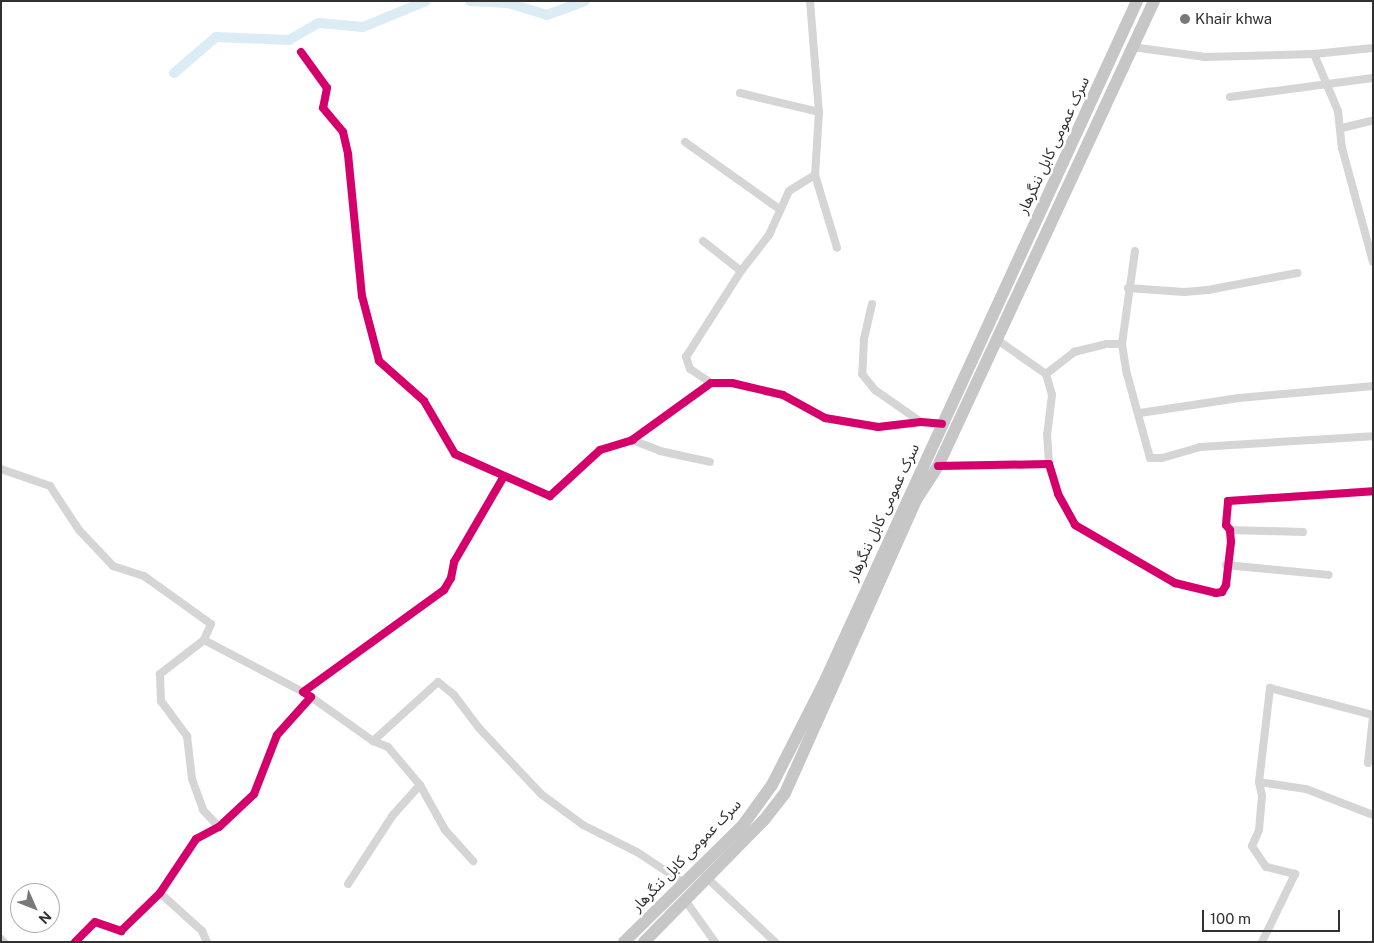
<!DOCTYPE html>
<meta charset="utf-8">
<style>
body{margin:0}
#map{position:relative;width:1374px;height:943px;overflow:hidden;background:#fff;font-family:"Public Sans","Noto Sans Arabic",sans-serif}
div>[style]{position:absolute}
.canal>*{height:10px;margin:-5px;padding:0 5px;transform-origin:5px;border-radius:5px;background:#dbecf4}
.minor>*{height:8px;margin:-4px;padding:0 4px;transform-origin:4px;border-radius:4px;background:#d5d5d5}
.trunk>*{height:12px;margin:-6px;padding:0 6px;transform-origin:6px;border-radius:6px;background:#c6c6c6}
.cycleway>*{height:8px;margin:-4px;padding:0 4px;transform-origin:4px;border-radius:4px;background:#d6006c}
.dots>*{width:14px;height:14px;translate:-50% -50%;box-sizing:border-box;border:2px solid #fff;border-radius:50%}
span{translate:-50% -50%;white-space:nowrap;text-align:center;line-height:1.15;-webkit-text-stroke:5px #fff;paint-order:stroke}
.poi-label{font-size:15px;color:#313131}
.left{translate:0 -50%;text-align:left}
.street-label{font-size:15px;color:#313131}
.frame{position:absolute;inset:0;border:2px solid #313131;pointer-events:none}
.north{position:absolute;left:10px;top:883px;width:50px;height:50px;box-sizing:border-box;background:#fff;border:1px solid #adadad;border-radius:50%;rotate:134deg;font-size:14px;font-weight:700;line-height:20px;text-align:center;color:#313131}
.north::after{content:'';display:block;margin:auto;width:18px;height:22px;background:#797979;clip-path:polygon(50% 0,100% 100%,50% 72%,0 100%)}
.scale{position:absolute;left:1202px;top:910px;width:138px;height:22px;box-sizing:border-box;border:2px solid #313131;border-top:0;padding-left:6px;font-size:15px;line-height:18px;white-space:nowrap;color:#313131;-webkit-text-stroke:4px #fff;paint-order:stroke}
</style>
<div id="map">
<div class="canal">
<i style="left:470px;top:1px;width:38px;rotate:3deg"></i>
<i style="left:508px;top:3px;width:41px;rotate:17.1deg"></i>
<i style="left:547px;top:15px;width:40px;rotate:-20.2deg"></i>
<i style="left:174px;top:73px;width:55px;rotate:-40.6deg"></i>
<i style="left:216px;top:37px;width:73px;rotate:2.4deg"></i>
<i style="left:289px;top:40px;width:34px;rotate:-30deg"></i>
<i style="left:319px;top:23px;width:44px;rotate:5.2deg"></i>
<i style="left:363px;top:27px;width:68px;rotate:-22.4deg"></i>
</div>
<div class="minor">
<i style="left:810px;top:1px;width:111px;rotate:85.4deg"></i>
<i style="left:819px;top:112px;width:63px;rotate:93.6deg"></i>
<i style="left:815px;top:175px;width:76px;rotate:73.2deg"></i>
<i style="left:1132px;top:47px;width:74px;rotate:7.8deg"></i>
<i style="left:1205px;top:57px;width:109px;rotate:-1.6deg"></i>
<i style="left:1314px;top:54px;width:59px;rotate:-5.8deg"></i>
<i style="left:301px;top:52px;width:44px;rotate:54.2deg"></i>
<i style="left:327px;top:88px;width:20px;rotate:101deg"></i>
<i style="left:323px;top:108px;width:31px;rotate:50deg"></i>
<i style="left:343px;top:132px;width:23px;rotate:77deg"></i>
<i style="left:348px;top:154px;width:143px;rotate:84.4deg"></i>
<i style="left:362px;top:296px;width:67px;rotate:75.3deg"></i>
<i style="left:379px;top:361px;width:60px;rotate:41.6deg"></i>
<i style="left:424px;top:401px;width:61px;rotate:59.7deg"></i>
<i style="left:455px;top:454px;width:104px;rotate:23.9deg"></i>
<i style="left:550px;top:496px;width:68px;rotate:-42.6deg"></i>
<i style="left:600px;top:450px;width:34px;rotate:-17deg"></i>
<i style="left:632px;top:440px;width:97px;rotate:-35.8deg"></i>
<i style="left:711px;top:383px;width:21px"></i>
<i style="left:732px;top:383px;width:52px;rotate:13.2deg"></i>
<i style="left:783px;top:395px;width:48px;rotate:28.7deg"></i>
<i style="left:825px;top:418px;width:54px;rotate:9.6deg"></i>
<i style="left:878px;top:427px;width:43px;rotate:-6.6deg"></i>
<i style="left:921px;top:422px;width:21px;rotate:5deg"></i>
<i style="left:1314px;top:54px;width:62px;rotate:67.2deg"></i>
<i style="left:1338px;top:111px;width:37px;rotate:84deg"></i>
<i style="left:1342px;top:148px;width:118px;rotate:74.8deg"></i>
<i style="left:740px;top:93px;width:81px;rotate:13.5deg"></i>
<i style="left:1230px;top:97px;width:144px;rotate:-7.6deg"></i>
<i style="left:1342px;top:128px;width:32px;rotate:-14deg"></i>
<i style="left:685px;top:142px;width:114px;rotate:35.4deg"></i>
<i style="left:703px;top:241px;width:48px;rotate:38.3deg"></i>
<i style="left:1135px;top:251px;width:94px;rotate:98deg"></i>
<i style="left:1122px;top:344px;width:30px;rotate:81deg"></i>
<i style="left:1127px;top:374px;width:87px;rotate:74.7deg"></i>
<i style="left:1150px;top:458px;width:12px"></i>
<i style="left:1162px;top:458px;width:40px;rotate:-16deg"></i>
<i style="left:1200px;top:447px;width:173px;rotate:-3.6deg"></i>
<i style="left:1128px;top:288px;width:56px;rotate:4.1deg"></i>
<i style="left:1184px;top:292px;width:24px;rotate:-5deg"></i>
<i style="left:1208px;top:290px;width:91px;rotate:-10.8deg"></i>
<i style="left:872px;top:304px;width:37px;rotate:103deg"></i>
<i style="left:864px;top:340px;width:34px;rotate:93deg"></i>
<i style="left:862px;top:374px;width:21px;rotate:51deg"></i>
<i style="left:875px;top:390px;width:56px;rotate:34.8deg"></i>
<i style="left:996px;top:339px;width:61px;rotate:35deg"></i>
<i style="left:1046px;top:374px;width:22px;rotate:74deg"></i>
<i style="left:1052px;top:395px;width:39px;rotate:97deg"></i>
<i style="left:1047px;top:434px;width:30px;rotate:86deg"></i>
<i style="left:1046px;top:374px;width:36px;rotate:-38deg"></i>
<i style="left:1074px;top:352px;width:33px;rotate:-14deg"></i>
<i style="left:1106px;top:344px;width:16px"></i>
<i style="left:711px;top:383px;width:25px;rotate:-146deg"></i>
<i style="left:690px;top:369px;width:13px;rotate:-108deg"></i>
<i style="left:686px;top:357px;width:102px;rotate:-57.4deg"></i>
<i style="left:741px;top:271px;width:46px;rotate:-52.1deg"></i>
<i style="left:769px;top:235px;width:48px;rotate:-65.6deg"></i>
<i style="left:789px;top:191px;width:31px;rotate:-32deg"></i>
<i style="left:1140px;top:413px;width:100px;rotate:-8.6deg"></i>
<i style="left:1239px;top:398px;width:135px;rotate:-5.1deg"></i>
<i style="left:632px;top:440px;width:30px;rotate:21deg"></i>
<i style="left:660px;top:451px;width:51px;rotate:12.4deg"></i>
<i style="left:938px;top:466px;width:111px;rotate:-1deg"></i>
<i style="left:1049px;top:464px;width:31px;rotate:73deg"></i>
<i style="left:1058px;top:494px;width:35px;rotate:61deg"></i>
<i style="left:1075px;top:525px;width:116px;rotate:30.1deg"></i>
<i style="left:1175px;top:583px;width:42px;rotate:13.7deg"></i>
<i style="left:1216px;top:593px;width:6px;rotate:-9deg"></i>
<i style="left:1222px;top:592px;width:8px;rotate:-60deg"></i>
<i style="left:1226px;top:585px;width:43px;rotate:-83.4deg"></i>
<i style="left:1231px;top:542px;width:12px;rotate:-95deg"></i>
<i style="left:1230px;top:530px;width:6px;rotate:-129deg"></i>
<i style="left:1226px;top:525px;width:24px;rotate:-85deg"></i>
<i style="left:1228px;top:501px;width:145px;rotate:-3.9deg"></i>
<i style="left:1px;top:469px;width:52px;rotate:19.1deg"></i>
<i style="left:50px;top:486px;width:53px;rotate:56.6deg"></i>
<i style="left:79px;top:530px;width:50px;rotate:46.6deg"></i>
<i style="left:113px;top:566px;width:33px;rotate:18deg"></i>
<i style="left:144px;top:576px;width:82px;rotate:35.6deg"></i>
<i style="left:211px;top:624px;width:17px;rotate:114deg"></i>
<i style="left:204px;top:640px;width:112px;rotate:27.7deg"></i>
<i style="left:1230px;top:530px;width:73px;rotate:1.6deg"></i>
<i style="left:1226px;top:565px;width:103px;rotate:5.5deg"></i>
<i style="left:204px;top:640px;width:56px;rotate:142.3deg"></i>
<i style="left:160px;top:674px;width:27px;rotate:88deg"></i>
<i style="left:161px;top:701px;width:44px;rotate:53.4deg"></i>
<i style="left:187px;top:736px;width:43px;rotate:83.4deg"></i>
<i style="left:192px;top:779px;width:33px;rotate:70deg"></i>
<i style="left:203px;top:810px;width:23px;rotate:47deg"></i>
<i style="left:311px;top:697px;width:76px;rotate:35.4deg"></i>
<i style="left:373px;top:741px;width:88px;rotate:-42.2deg"></i>
<i style="left:438px;top:682px;width:21px;rotate:39deg"></i>
<i style="left:454px;top:695px;width:41px;rotate:52.9deg"></i>
<i style="left:479px;top:728px;width:91px;rotate:46.8deg"></i>
<i style="left:541px;top:794px;width:52px;rotate:36.4deg"></i>
<i style="left:583px;top:825px;width:60px;rotate:26.6deg"></i>
<i style="left:637px;top:852px;width:56px;rotate:33.4deg"></i>
<i style="left:373px;top:741px;width:16px;rotate:22deg"></i>
<i style="left:388px;top:747px;width:50px;rotate:49.9deg"></i>
<i style="left:420px;top:785px;width:51px;rotate:60.9deg"></i>
<i style="left:445px;top:830px;width:42px;rotate:47.9deg"></i>
<i style="left:1368px;top:763px;width:46px;rotate:-83.8deg"></i>
<i style="left:1259px;top:782px;width:48px;rotate:8.5deg"></i>
<i style="left:1306px;top:789px;width:72px;rotate:21.2deg"></i>
<i style="left:705px;top:876px;width:96px;rotate:43.3deg"></i>
<i style="left:348px;top:884px;width:82px;rotate:-56.9deg"></i>
<i style="left:393px;top:815px;width:40px;rotate:-48deg"></i>
<i style="left:160px;top:893px;width:57px;rotate:42.1deg"></i>
<i style="left:202px;top:931px;width:12px;rotate:66deg"></i>
<i style="left:685px;top:900px;width:52px;rotate:54.5deg"></i>
<i style="left:1px;top:939px;width:4px;rotate:45deg"></i>
<i style="left:75px;top:942px;width:28px;rotate:-45deg"></i>
<i style="left:95px;top:922px;width:28px;rotate:19deg"></i>
<i style="left:121px;top:931px;width:54px;rotate:-44.3deg"></i>
<i style="left:160px;top:893px;width:65px;rotate:-56.3deg"></i>
<i style="left:196px;top:839px;width:26px;rotate:-28deg"></i>
<i style="left:219px;top:827px;width:48px;rotate:-43.3deg"></i>
<i style="left:254px;top:794px;width:63px;rotate:-68.7deg"></i>
<i style="left:277px;top:735px;width:51px;rotate:-48.2deg"></i>
<i style="left:311px;top:697px;width:9px;rotate:-148deg"></i>
<i style="left:303px;top:692px;width:174px;rotate:-35.9deg"></i>
<i style="left:444px;top:590px;width:14px;rotate:-60deg"></i>
<i style="left:451px;top:578px;width:16px;rotate:-79deg"></i>
<i style="left:454px;top:562px;width:99px;rotate:-59.8deg"></i>
<i style="left:1262px;top:942px;width:76px;rotate:-64.1deg"></i>
<i style="left:1295px;top:874px;width:30px;rotate:-166deg"></i>
<i style="left:1266px;top:867px;width:25px;rotate:-124deg"></i>
<i style="left:1252px;top:846px;width:17px;rotate:-66deg"></i>
<i style="left:1259px;top:830px;width:34px;rotate:-85deg"></i>
<i style="left:1262px;top:796px;width:14px;rotate:-102deg"></i>
<i style="left:1259px;top:782px;width:95px;rotate:-83.3deg"></i>
<i style="left:1270px;top:688px;width:106px;rotate:14.7deg"></i>
</div>
<div class="trunk">
<i style="left:624px;top:942px;width:167px;rotate:-44.5deg"></i>
<i style="left:743px;top:825px;width:49px;rotate:-54.1deg"></i>
<i style="left:772px;top:785px;width:112px;rotate:-63deg"></i>
<i style="left:823px;top:685px;width:753px;rotate:-65.34deg"></i>
<i style="left:644px;top:942px;width:171px;rotate:-45.5deg"></i>
<i style="left:764px;top:820px;width:34px;rotate:-52deg"></i>
<i style="left:785px;top:793px;width:321px;rotate:-65.9deg"></i>
<i style="left:916px;top:500px;width:40px;rotate:-57.1deg"></i>
<i style="left:938px;top:466px;width:513px;rotate:-65.08deg"></i>
</div>
<div class="cycleway">
<i style="left:301px;top:52px;width:44px;rotate:54.2deg"></i>
<i style="left:327px;top:88px;width:20px;rotate:101deg"></i>
<i style="left:323px;top:108px;width:31px;rotate:50deg"></i>
<i style="left:343px;top:132px;width:23px;rotate:77deg"></i>
<i style="left:348px;top:154px;width:143px;rotate:84.4deg"></i>
<i style="left:362px;top:296px;width:67px;rotate:75.3deg"></i>
<i style="left:379px;top:361px;width:60px;rotate:41.6deg"></i>
<i style="left:424px;top:401px;width:61px;rotate:59.7deg"></i>
<i style="left:455px;top:454px;width:104px;rotate:23.9deg"></i>
<i style="left:550px;top:496px;width:68px;rotate:-42.6deg"></i>
<i style="left:600px;top:450px;width:34px;rotate:-17deg"></i>
<i style="left:632px;top:440px;width:97px;rotate:-35.8deg"></i>
<i style="left:711px;top:383px;width:21px"></i>
<i style="left:732px;top:383px;width:52px;rotate:13.2deg"></i>
<i style="left:783px;top:395px;width:48px;rotate:28.7deg"></i>
<i style="left:825px;top:418px;width:54px;rotate:9.6deg"></i>
<i style="left:878px;top:427px;width:43px;rotate:-6.6deg"></i>
<i style="left:921px;top:422px;width:21px;rotate:5deg"></i>
<i style="left:938px;top:466px;width:111px;rotate:-1deg"></i>
<i style="left:1049px;top:464px;width:31px;rotate:73deg"></i>
<i style="left:1058px;top:494px;width:35px;rotate:61deg"></i>
<i style="left:1075px;top:525px;width:116px;rotate:30.1deg"></i>
<i style="left:1175px;top:583px;width:42px;rotate:13.7deg"></i>
<i style="left:1216px;top:593px;width:6px;rotate:-9deg"></i>
<i style="left:1222px;top:592px;width:8px;rotate:-60deg"></i>
<i style="left:1226px;top:585px;width:43px;rotate:-83.4deg"></i>
<i style="left:1231px;top:542px;width:12px;rotate:-95deg"></i>
<i style="left:1230px;top:530px;width:6px;rotate:-129deg"></i>
<i style="left:1226px;top:525px;width:24px;rotate:-85deg"></i>
<i style="left:1228px;top:501px;width:145px;rotate:-3.9deg"></i>
<i style="left:75px;top:942px;width:28px;rotate:-45deg"></i>
<i style="left:95px;top:922px;width:28px;rotate:19deg"></i>
<i style="left:121px;top:931px;width:54px;rotate:-44.3deg"></i>
<i style="left:160px;top:893px;width:65px;rotate:-56.3deg"></i>
<i style="left:196px;top:839px;width:26px;rotate:-28deg"></i>
<i style="left:219px;top:827px;width:48px;rotate:-43.3deg"></i>
<i style="left:254px;top:794px;width:63px;rotate:-68.7deg"></i>
<i style="left:277px;top:735px;width:51px;rotate:-48.2deg"></i>
<i style="left:311px;top:697px;width:9px;rotate:-148deg"></i>
<i style="left:303px;top:692px;width:174px;rotate:-35.9deg"></i>
<i style="left:444px;top:590px;width:14px;rotate:-60deg"></i>
<i style="left:451px;top:578px;width:16px;rotate:-79deg"></i>
<i style="left:454px;top:562px;width:99px;rotate:-59.8deg"></i>
</div>
<div class="dots">
<i style="left:1185px;top:19px;background:#797979"></i>
</div>
<div class="poi-label">
<span class="left" style="left:1195px;top:19px">Khair khwa</span>
</div>
<div class="street-label">
<span style="left:1053px;top:145px;rotate:-65deg">سرک عمومی کابل ننگرهار</span>
<span style="left:883px;top:512px;rotate:-65deg">سرک عمومی کابل ننگرهار</span>
<span style="left:686px;top:855px;rotate:-46deg">سرک عمومی کابل ننگرهار</span>
</div>
<div class="frame"></div>
<div class="north">N</div>
<div class="scale">100 m</div>
</div>
